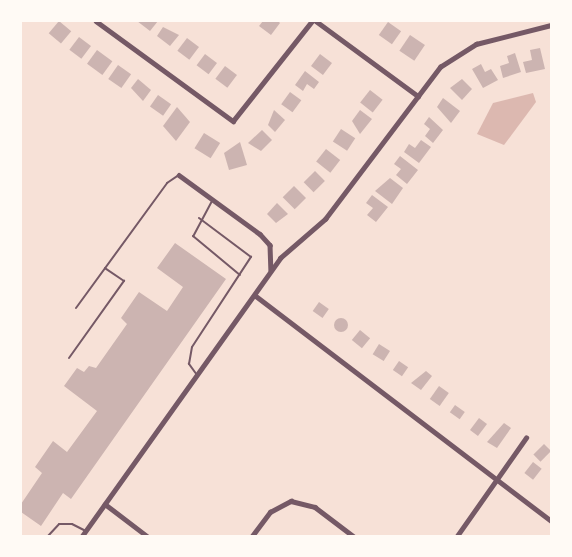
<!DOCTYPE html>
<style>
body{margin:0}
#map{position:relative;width:572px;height:557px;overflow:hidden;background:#f7e1d7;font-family:Bitter,serif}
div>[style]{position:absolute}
.water>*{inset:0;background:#dcb8b0}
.building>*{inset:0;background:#ccb4b1;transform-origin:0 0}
.round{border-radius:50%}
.service>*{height:2px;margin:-1px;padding:0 1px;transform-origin:1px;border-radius:1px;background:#755966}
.minor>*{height:4.5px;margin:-2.25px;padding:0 2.25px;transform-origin:2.25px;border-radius:2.25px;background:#755966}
span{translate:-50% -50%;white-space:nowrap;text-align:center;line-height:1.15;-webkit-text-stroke:6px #fffaf5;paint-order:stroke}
.frame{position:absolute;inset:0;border:22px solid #fffaf5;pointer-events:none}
</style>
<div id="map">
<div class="water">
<i style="clip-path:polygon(533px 93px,536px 102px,504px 145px,477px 134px,493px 103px)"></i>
</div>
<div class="building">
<i style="left:59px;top:21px;width:16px;height:16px;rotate:40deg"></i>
<i style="clip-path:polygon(137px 21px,158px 21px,150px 31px)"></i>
<i style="clip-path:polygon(263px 21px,278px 21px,280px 23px,271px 35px,259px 26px)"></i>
<i style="left:388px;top:22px;width:16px;height:16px;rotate:35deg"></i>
<i style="clip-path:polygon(163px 27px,179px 35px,170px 46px,157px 36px)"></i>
<i style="left:410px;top:35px;width:18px;height:19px;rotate:34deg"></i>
<i style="left:79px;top:37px;width:15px;height:16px;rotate:37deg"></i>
<i style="left:187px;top:38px;width:15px;height:16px;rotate:37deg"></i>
<i style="clip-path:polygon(540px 48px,545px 69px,526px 73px,523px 62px,532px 60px,530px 50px)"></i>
<i style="left:97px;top:50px;width:19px;height:17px;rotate:36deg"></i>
<i style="clip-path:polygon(515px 53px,521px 72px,503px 78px,500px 66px,509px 63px,507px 56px)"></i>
<i style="left:205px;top:54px;width:15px;height:14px;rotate:37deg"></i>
<i style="left:320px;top:54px;width:15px;height:15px;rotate:37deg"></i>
<i style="clip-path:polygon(481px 64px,485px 72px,491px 69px,498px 80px,483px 88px,472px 69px)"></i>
<i style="left:118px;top:65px;width:16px;height:17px;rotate:35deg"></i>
<i style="left:225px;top:66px;width:15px;height:16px;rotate:37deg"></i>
<i style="clip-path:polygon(305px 71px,319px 82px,314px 89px,307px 84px,303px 91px,295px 85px)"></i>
<i style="clip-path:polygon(138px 79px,151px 90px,143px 101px,131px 88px)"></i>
<i style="clip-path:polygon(462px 79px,472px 89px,462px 100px,450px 88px)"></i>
<i style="left:370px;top:90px;width:16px;height:16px;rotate:38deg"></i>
<i style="left:290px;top:92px;width:14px;height:15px;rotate:36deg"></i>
<i style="left:158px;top:95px;width:16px;height:14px;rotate:35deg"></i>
<i style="clip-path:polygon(443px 98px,460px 111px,451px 123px,437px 107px)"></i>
<i style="clip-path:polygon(177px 107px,190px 122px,176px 141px,163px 126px)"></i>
<i style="clip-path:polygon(274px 110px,285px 120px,275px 132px,268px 125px)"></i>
<i style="clip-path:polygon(360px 110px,372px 119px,360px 134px,352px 121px)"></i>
<i style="clip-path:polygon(429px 117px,443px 130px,433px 143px,425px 136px,430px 129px,424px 124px)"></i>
<i style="left:341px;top:129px;width:17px;height:15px;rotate:33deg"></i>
<i style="clip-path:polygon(262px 130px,272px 140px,261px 151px,248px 143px)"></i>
<i style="left:204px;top:133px;width:19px;height:18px;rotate:32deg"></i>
<i style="clip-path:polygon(421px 140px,431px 147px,419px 163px,404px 152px,409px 144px,415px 148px)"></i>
<i style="clip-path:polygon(240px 142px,247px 165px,229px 170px,224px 153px)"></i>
<i style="left:326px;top:149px;width:18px;height:16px;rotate:38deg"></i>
<i style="clip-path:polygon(400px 156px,418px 170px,407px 184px,396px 175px,401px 169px,394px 164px)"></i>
<i style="left:315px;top:171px;width:14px;height:16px;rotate:45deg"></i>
<i style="clip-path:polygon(390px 178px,403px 188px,392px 204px,375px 191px)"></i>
<i style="left:294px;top:186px;width:17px;height:16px;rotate:45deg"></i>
<i style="clip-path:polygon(372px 195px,388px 207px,376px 222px,367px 215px,373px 208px,366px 203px)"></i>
<i style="clip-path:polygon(277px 203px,288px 214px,276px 223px,267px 214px)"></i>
<i style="clip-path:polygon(175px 243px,226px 279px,71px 499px,63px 493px,41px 526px,21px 512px,21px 504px,42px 473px,35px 467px,53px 441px,67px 452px,97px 411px,64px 386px,77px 368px,84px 372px,89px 366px,96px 368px,127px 324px,121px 318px,139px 292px,167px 311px,183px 287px,157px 268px)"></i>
<i style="left:319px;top:302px;width:12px;height:11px;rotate:35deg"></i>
<i class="round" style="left:334px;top:318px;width:14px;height:14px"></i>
<i style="left:360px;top:330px;width:13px;height:13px;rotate:39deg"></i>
<i style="left:379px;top:344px;width:13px;height:12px;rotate:32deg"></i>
<i style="left:399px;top:361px;width:11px;height:11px;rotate:34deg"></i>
<i style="clip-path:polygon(426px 371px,432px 376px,421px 390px,411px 383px)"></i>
<i style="left:439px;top:386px;width:12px;height:16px;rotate:35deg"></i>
<i style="left:455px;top:405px;width:12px;height:9px;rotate:35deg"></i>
<i style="left:479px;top:418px;width:10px;height:15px;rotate:37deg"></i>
<i style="clip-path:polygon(504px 423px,511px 428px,497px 448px,487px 442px)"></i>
<i style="left:544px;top:444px;width:10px;height:15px;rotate:45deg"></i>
<i style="left:533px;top:462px;width:11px;height:14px;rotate:38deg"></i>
</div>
<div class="service">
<i style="left:212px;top:201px;width:40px;rotate:118deg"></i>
<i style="left:193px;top:236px;width:61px;rotate:39.7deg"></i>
<i style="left:76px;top:308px;width:155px;rotate:-53.9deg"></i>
<i style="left:167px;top:183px;width:14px;rotate:-34deg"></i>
<i style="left:69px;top:358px;width:95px;rotate:-54.5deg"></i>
<i style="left:124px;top:281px;width:23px;rotate:-146deg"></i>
<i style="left:197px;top:375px;width:14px;rotate:-126deg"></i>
<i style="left:189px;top:364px;width:17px;rotate:-80deg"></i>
<i style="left:192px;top:347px;width:108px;rotate:-56.8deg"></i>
<i style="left:251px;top:257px;width:65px;rotate:-143.1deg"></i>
<i style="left:48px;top:536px;width:16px;rotate:-47deg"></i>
<i style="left:59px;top:524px;width:13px"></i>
<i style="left:72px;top:524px;width:16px;rotate:27deg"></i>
</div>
<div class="minor">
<i style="left:96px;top:21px;width:170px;rotate:36.1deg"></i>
<i style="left:233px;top:121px;width:127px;rotate:-51.7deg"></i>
<i style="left:316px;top:21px;width:127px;rotate:36.3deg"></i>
<i style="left:179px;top:175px;width:100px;rotate:36.1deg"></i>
<i style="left:260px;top:234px;width:15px;rotate:48deg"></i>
<i style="left:270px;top:245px;width:25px;rotate:88deg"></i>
<i style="left:256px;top:296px;width:371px;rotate:37.3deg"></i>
<i style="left:105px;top:504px;width:53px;rotate:37.3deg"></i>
<i style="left:82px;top:536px;width:341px;rotate:-54.5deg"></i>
<i style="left:280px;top:258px;width:60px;rotate:-40.9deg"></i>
<i style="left:325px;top:219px;width:191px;rotate:-52.9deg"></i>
<i style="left:440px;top:67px;width:43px;rotate:-32.6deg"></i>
<i style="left:476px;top:44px;width:77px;rotate:-14.2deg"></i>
<i style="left:252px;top:536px;width:30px;rotate:-53deg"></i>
<i style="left:270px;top:512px;width:24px;rotate:-28deg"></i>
<i style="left:291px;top:501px;width:25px;rotate:14deg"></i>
<i style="left:315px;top:507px;width:48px;rotate:37.3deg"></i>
<i style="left:457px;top:536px;width:120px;rotate:-54.9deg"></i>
</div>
<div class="frame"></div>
</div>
